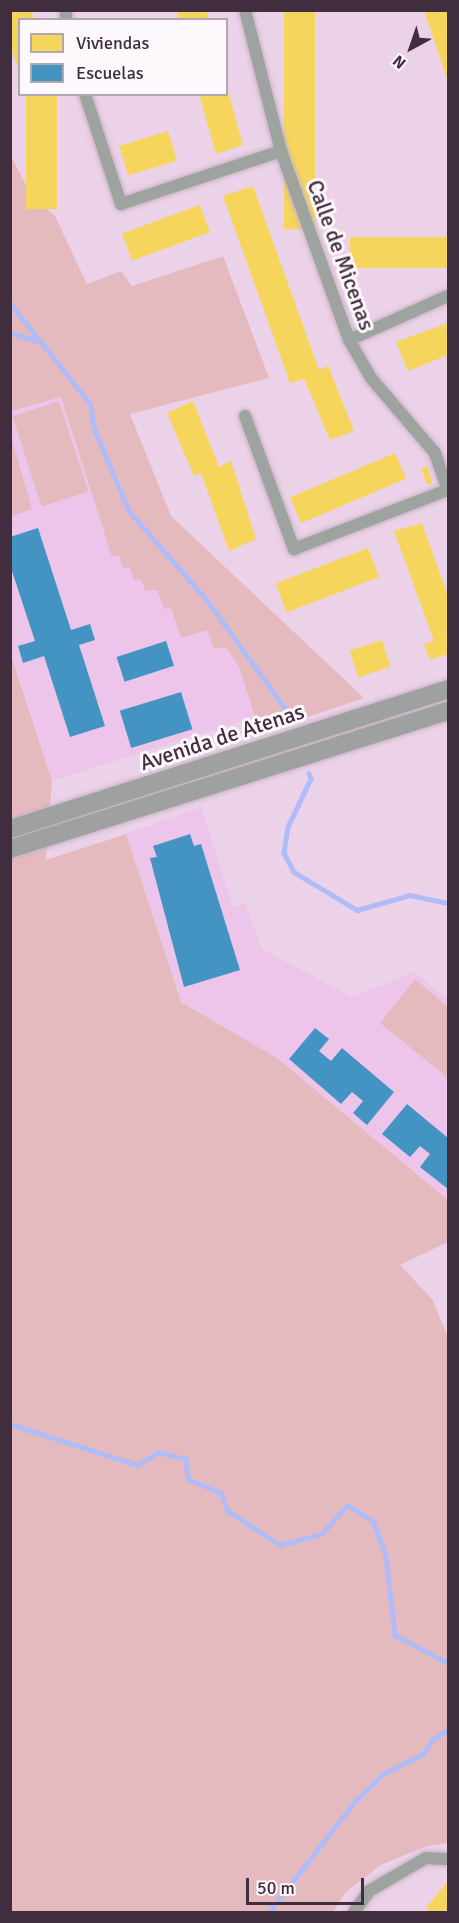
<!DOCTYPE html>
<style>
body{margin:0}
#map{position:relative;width:459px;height:1923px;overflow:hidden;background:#ecd2e9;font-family:Signika,sans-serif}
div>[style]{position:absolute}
.built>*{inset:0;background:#edc5ea}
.green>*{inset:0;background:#e5babf;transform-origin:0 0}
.homes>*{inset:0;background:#f6d55c;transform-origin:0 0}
.schools>*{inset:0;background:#4393c3;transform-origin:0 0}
.stream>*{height:4.5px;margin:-2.25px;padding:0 2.25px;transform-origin:2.25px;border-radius:2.25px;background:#b0bcf8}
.roads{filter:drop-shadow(0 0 2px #c7b3c5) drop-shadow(0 0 2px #c7b3c5)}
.street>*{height:12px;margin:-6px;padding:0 6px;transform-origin:6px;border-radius:6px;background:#9fa39f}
.secondary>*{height:18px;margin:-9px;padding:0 9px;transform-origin:9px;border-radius:9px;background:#9ea19f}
span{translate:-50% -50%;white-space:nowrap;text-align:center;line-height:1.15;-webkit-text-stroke:6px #fdf8fc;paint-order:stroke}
.street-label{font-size:22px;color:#402d3e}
.frame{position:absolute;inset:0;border:12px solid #402d3e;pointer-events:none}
.legend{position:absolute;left:18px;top:18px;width:210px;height:78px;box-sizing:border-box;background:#fdf8fc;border:2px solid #b1a7b0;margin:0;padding:8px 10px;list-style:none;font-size:18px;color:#402d3e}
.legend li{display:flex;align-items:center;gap:12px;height:30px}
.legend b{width:30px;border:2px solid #b1a7b0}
.north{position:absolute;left:381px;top:18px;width:60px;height:60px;-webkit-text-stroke:4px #fdf8fc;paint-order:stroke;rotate:220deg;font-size:16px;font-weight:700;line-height:24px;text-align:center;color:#402d3e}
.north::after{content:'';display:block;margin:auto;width:21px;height:27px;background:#402d3e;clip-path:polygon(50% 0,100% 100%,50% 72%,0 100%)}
.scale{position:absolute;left:246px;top:1878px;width:118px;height:27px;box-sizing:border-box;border:3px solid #402d3e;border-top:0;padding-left:8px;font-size:18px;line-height:21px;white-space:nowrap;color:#402d3e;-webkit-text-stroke:4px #fdf8fc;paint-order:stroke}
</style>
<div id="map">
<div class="built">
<i style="clip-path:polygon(61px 397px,113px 557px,119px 555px,157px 589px,164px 609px,171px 608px,207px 629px,226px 646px,239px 667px,255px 717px,52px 781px,11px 651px,10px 411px)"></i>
<i style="clip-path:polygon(201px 807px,233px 907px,245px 903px,262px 949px,352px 997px,414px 972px,448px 1000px,448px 1200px,277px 1058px,181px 1002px,126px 834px)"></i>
</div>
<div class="green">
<i style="clip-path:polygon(10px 154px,32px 197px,55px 216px,87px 284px,121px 271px,132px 286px,223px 256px,269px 378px,130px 414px,171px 516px,364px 698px,305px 718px,255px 717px,239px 667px,226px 647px,214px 649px,207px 630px,181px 638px,171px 608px,164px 609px,157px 590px,145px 591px,141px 579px,134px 580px,130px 568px,123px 568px,119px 555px,112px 557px,61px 397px,11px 411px)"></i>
<i style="left:59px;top:401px;width:95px;height:49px;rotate:72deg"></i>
<i style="clip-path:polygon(11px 436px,32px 509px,11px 516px,10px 516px)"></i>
<i style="clip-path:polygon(10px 651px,52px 781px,46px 860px,126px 834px,181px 1002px,277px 1058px,448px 1200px,448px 1242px,400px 1265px,432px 1299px,448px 1337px,448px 1843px,427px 1846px,381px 1865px,346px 1892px,333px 1912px,11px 1912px)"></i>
<i style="clip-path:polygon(415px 979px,448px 1007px,448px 1078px,380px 1023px)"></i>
</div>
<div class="homes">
<i style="clip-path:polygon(10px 10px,31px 10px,34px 20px,20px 20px,19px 72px,10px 45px)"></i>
<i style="clip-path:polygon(176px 10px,206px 10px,209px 20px,179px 20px)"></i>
<i style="left:284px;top:10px;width:31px;height:219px"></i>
<i style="clip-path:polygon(424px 10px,448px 10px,448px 82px)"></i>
<i style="clip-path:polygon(227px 87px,243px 145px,216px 154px,199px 94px,226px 94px)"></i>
<i style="left:26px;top:94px;width:31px;height:115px"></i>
<i style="left:168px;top:131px;width:31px;height:51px;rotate:73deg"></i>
<i style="clip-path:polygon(253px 186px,319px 370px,328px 366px,354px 431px,330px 440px,304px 379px,290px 383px,223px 196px)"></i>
<i style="left:200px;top:205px;width:29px;height:83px;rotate:70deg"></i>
<i style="left:448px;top:237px;width:31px;height:98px;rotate:90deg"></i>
<i style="clip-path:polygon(448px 323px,448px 355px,408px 371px,396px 342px)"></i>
<i style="clip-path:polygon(193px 401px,219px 467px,231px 461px,256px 539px,229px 551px,201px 473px,194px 476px,167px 413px)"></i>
<i style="left:395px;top:453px;width:28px;height:114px;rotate:67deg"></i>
<i style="clip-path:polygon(428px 467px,432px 483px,427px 485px,421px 468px)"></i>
<i style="clip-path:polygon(422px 523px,448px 596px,448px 654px,430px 660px,424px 644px,434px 641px,394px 531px)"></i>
<i style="left:368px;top:548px;width:31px;height:99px;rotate:69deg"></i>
<i style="left:382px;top:640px;width:28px;height:34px;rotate:72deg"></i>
<i style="clip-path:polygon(448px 1881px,448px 1910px,431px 1912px,426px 1908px)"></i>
</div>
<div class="schools">
<i style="clip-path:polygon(38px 528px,71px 630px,90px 624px,95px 640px,79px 645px,105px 726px,70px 737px,44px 656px,23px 663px,18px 646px,35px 641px,10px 565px,10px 537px)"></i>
<i style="left:166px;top:641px;width:26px;height:52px;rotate:72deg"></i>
<i style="left:181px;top:692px;width:39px;height:64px;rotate:73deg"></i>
<i style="clip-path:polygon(190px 834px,194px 846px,201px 844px,240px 970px,184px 987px,150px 858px,157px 857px,153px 846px)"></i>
<i style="clip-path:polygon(315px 1028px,329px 1039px,319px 1051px,331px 1061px,342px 1048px,394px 1092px,367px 1125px,353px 1113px,363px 1101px,352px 1092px,341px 1104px,289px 1059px)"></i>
<i style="clip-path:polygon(407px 1104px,448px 1138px,448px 1189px,420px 1167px,430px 1154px,420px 1146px,410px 1157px,382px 1134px)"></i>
</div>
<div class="stream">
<i style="left:10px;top:303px;width:130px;rotate:51.5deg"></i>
<i style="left:91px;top:405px;width:23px;rotate:83deg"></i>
<i style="left:94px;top:428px;width:90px;rotate:67.1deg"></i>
<i style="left:129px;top:511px;width:118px;rotate:48.8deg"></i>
<i style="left:207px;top:600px;width:133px;rotate:54.2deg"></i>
<i style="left:10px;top:333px;width:33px;rotate:16deg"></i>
<i style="left:309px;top:773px;width:6px;rotate:72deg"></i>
<i style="left:311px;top:779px;width:53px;rotate:115.6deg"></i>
<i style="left:288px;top:827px;width:26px;rotate:99deg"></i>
<i style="left:284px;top:853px;width:21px;rotate:62deg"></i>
<i style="left:294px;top:872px;width:74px;rotate:31.1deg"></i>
<i style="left:357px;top:910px;width:55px;rotate:-15.8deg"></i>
<i style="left:410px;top:895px;width:39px;rotate:12deg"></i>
<i style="left:10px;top:1424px;width:134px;rotate:17.8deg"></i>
<i style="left:138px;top:1465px;width:24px;rotate:-33deg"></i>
<i style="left:158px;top:1452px;width:29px;rotate:14deg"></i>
<i style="left:186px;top:1459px;width:20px;rotate:84deg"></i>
<i style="left:188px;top:1479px;width:36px;rotate:23deg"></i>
<i style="left:221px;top:1493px;width:19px;rotate:69deg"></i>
<i style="left:228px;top:1511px;width:62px;rotate:33.2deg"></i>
<i style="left:280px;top:1545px;width:43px;rotate:-14.7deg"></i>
<i style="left:322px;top:1534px;width:38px;rotate:-49deg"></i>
<i style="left:347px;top:1505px;width:31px;rotate:32deg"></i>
<i style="left:373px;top:1521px;width:36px;rotate:69deg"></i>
<i style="left:386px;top:1555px;width:81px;rotate:83.6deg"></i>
<i style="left:395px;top:1635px;width:60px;rotate:27.8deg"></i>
<i style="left:269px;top:1912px;width:142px;rotate:-52.2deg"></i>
<i style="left:356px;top:1800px;width:37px;rotate:-44deg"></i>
<i style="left:383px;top:1774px;width:45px;rotate:-26.6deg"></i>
<i style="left:423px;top:1754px;width:17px;rotate:-57deg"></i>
<i style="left:432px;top:1740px;width:17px;rotate:-33deg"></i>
</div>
<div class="roads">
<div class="street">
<i style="left:245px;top:10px;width:146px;rotate:75.7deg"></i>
<i style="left:281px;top:151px;width:201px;rotate:70.2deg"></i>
<i style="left:349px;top:340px;width:44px;rotate:59.9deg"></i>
<i style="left:371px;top:378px;width:99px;rotate:49.5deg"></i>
<i style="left:435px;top:453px;width:39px;rotate:71deg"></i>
<i style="left:66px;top:20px;width:10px;rotate:-90deg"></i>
<i style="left:85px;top:94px;width:116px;rotate:71.9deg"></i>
<i style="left:121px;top:204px;width:169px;rotate:-18.3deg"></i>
<i style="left:349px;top:340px;width:108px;rotate:-24deg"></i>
<i style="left:245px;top:416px;width:142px;rotate:69.8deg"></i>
<i style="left:294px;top:549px;width:165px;rotate:-21deg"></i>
<i style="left:354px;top:1912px;width:26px;rotate:-54deg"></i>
<i style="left:369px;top:1891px;width:66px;rotate:-30.1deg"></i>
<i style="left:426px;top:1858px;width:22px;rotate:3deg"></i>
</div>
<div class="secondary">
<i style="left:10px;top:829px;width:460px;rotate:-17.7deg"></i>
<i style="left:10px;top:849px;width:459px;rotate:-17.5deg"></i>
</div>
</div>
<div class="street-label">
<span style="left:341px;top:255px;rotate:70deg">Calle de Micenas</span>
<span style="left:222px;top:737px;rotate:-18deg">Avenida de Atenas</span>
</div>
<div class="frame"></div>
<ul class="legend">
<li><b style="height:16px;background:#f6d55c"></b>Viviendas</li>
<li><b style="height:16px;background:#4393c3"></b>Escuelas</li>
</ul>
<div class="north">N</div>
<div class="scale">50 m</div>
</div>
